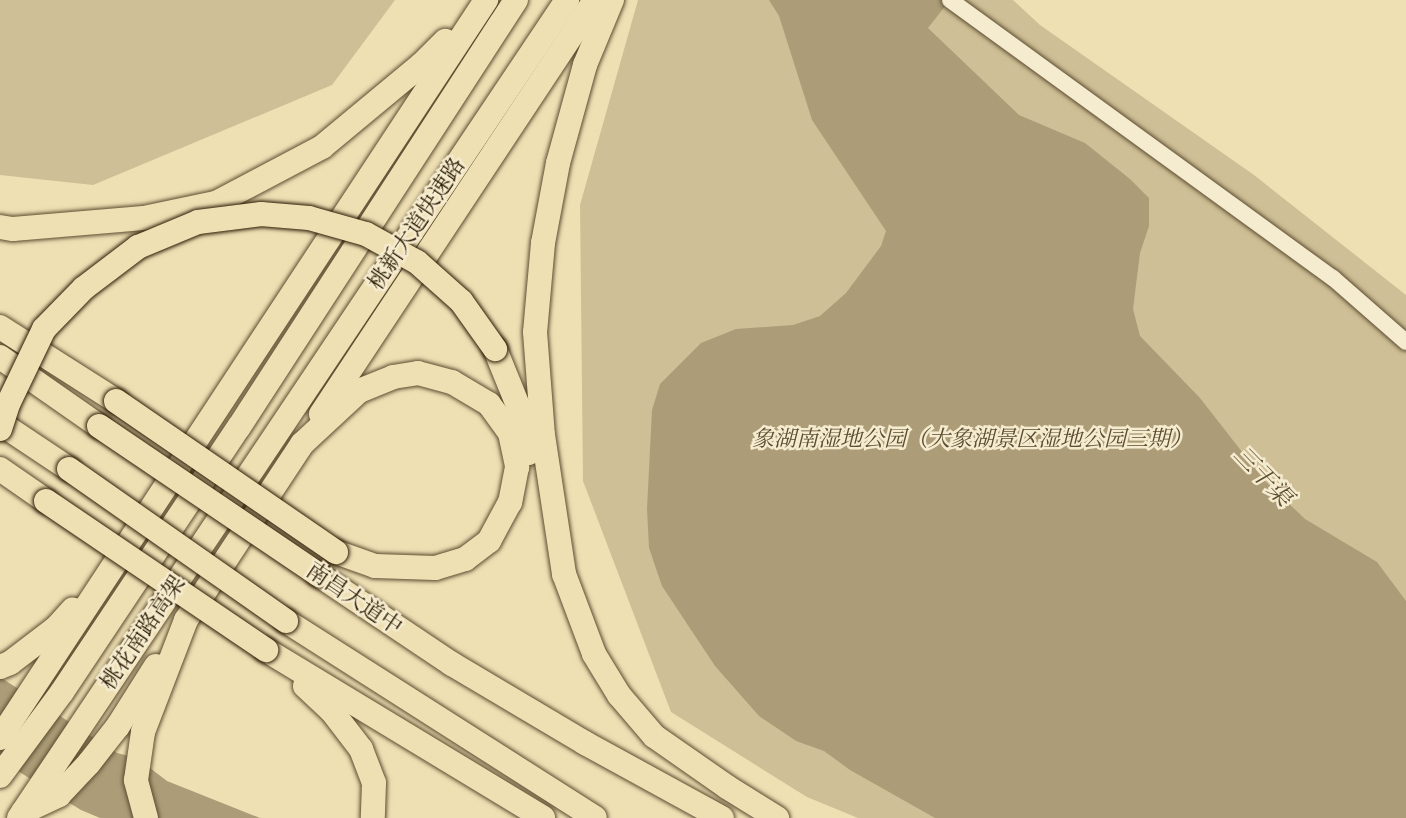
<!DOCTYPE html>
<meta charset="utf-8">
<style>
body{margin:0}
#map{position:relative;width:1406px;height:818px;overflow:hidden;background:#efe0b4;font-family:"Libre Bodoni","Noto Serif SC",serif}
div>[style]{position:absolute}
.green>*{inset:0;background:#cebf96}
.water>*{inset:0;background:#ac9d78}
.roads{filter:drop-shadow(0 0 2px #5c4c30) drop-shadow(0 0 2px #5c4c30)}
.minor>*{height:16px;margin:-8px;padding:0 8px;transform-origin:8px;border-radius:8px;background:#f5ebce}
.highway>*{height:24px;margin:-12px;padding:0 12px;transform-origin:12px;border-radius:12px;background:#efe0b4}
.bridges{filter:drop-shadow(0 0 2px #2b1b04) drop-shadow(0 0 2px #2b1b04)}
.highway-bridge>*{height:24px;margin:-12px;padding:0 12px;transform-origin:12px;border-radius:12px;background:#efe0b4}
span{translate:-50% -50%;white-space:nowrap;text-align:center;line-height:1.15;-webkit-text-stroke:5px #f5ebce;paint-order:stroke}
.street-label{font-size:22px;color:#2b1b04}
.park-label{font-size:22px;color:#5c4c30;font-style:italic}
.water-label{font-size:24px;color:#5f4f32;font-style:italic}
</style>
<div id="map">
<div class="green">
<i style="clip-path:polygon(0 0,395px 0,332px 85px,93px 185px,0 175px)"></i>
<i style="clip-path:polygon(638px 0,1013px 0,1040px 25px,1254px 175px,1406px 295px,1406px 818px,858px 818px,807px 797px,671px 712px,583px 481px,580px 205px)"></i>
</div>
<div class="water">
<i style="clip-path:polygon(769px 0,950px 0,928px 28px,1019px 115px,1085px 143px,1130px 179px,1149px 198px,1149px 226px,1140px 253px,1133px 309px,1140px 336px,1200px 398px,1264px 480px,1305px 519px,1377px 562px,1406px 601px,1406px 818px,935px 818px,850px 770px,824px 751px,796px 741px,759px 716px,715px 666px,662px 586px,649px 548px,647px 509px,652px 410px,660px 384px,701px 343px,736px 329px,793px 325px,820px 316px,846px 293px,881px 246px,886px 231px,812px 120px,779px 16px)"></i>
<i style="clip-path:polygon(0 677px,117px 753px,137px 758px,167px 781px,260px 818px,100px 818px,81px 810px,0 760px)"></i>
</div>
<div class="roads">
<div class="minor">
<i style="left:950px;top:0;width:473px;rotate:36deg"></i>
<i style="left:1333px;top:278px;width:97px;rotate:41.2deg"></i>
</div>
<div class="highway">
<i style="left:612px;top:0;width:70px;rotate:112.6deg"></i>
<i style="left:585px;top:65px;width:102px;rotate:105.4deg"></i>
<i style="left:558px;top:163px;width:81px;rotate:100.6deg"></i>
<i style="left:543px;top:243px;width:89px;rotate:95.1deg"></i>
<i style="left:535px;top:332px;width:103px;rotate:85.6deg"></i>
<i style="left:543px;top:435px;width:141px;rotate:81.4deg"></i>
<i style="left:564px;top:574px;width:85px;rotate:69.4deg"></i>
<i style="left:594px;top:654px;width:48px;rotate:58.6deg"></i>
<i style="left:619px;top:695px;width:54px;rotate:49.5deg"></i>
<i style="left:654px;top:736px;width:89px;rotate:34.9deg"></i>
<i style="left:727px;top:787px;width:59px;rotate:31.8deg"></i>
<i style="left:0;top:227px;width:13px;rotate:9deg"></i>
<i style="left:13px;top:229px;width:131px;rotate:-4.8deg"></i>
<i style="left:144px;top:218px;width:74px;rotate:-11.8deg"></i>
<i style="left:216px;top:203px;width:120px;rotate:-27.8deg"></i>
<i style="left:322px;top:147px;width:130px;rotate:-39.7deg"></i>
<i style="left:422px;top:64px;width:33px;rotate:-45deg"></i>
<i style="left:0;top:327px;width:138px;rotate:32.5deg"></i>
<i style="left:495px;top:349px;width:64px;rotate:67.9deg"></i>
<i style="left:519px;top:408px;width:46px;rotate:77.5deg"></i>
<i style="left:0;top:357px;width:121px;rotate:34.9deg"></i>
<i style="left:321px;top:414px;width:496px;rotate:-56.5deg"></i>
<i style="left:0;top:423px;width:83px;rotate:33.7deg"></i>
<i style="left:0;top:469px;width:56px;rotate:34.8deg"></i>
<i style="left:319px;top:575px;width:160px;rotate:33.8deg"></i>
<i style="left:452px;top:664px;width:155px;rotate:30.7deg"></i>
<i style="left:585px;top:743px;width:156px;rotate:28.7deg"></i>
<i style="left:286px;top:621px;width:366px;rotate:32.5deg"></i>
<i style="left:266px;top:650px;width:324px;rotate:31.2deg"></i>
<i style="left:0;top:667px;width:11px;rotate:-22deg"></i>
<i style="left:10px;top:663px;width:58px;rotate:-37.3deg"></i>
<i style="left:56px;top:628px;width:25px;rotate:-48deg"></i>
<i style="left:305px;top:686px;width:35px;rotate:43deg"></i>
<i style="left:331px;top:710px;width:49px;rotate:52.4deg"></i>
<i style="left:361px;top:749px;width:36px;rotate:69deg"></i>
<i style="left:374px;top:783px;width:35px;rotate:92deg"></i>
<i style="left:0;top:738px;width:884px;rotate:-56.63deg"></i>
<i style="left:0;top:776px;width:104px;rotate:-53.6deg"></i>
<i style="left:62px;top:692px;width:319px;rotate:-56.3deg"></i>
<i style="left:239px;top:427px;width:509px;rotate:-57.03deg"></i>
<i style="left:23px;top:812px;width:40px;rotate:-25deg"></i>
<i style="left:59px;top:795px;width:44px;rotate:-46.8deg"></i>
<i style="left:89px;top:763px;width:47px;rotate:-51.9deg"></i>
<i style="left:118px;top:726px;width:71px;rotate:-57.7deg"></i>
<i style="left:19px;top:818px;width:985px;rotate:-56.18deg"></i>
<i style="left:146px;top:818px;width:39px;rotate:-105deg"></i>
<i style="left:136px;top:780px;width:49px;rotate:-81.7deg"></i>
<i style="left:143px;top:732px;width:120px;rotate:-69deg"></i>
<i style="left:186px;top:620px;width:211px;rotate:-56.6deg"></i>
<i style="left:302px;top:444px;width:78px;rotate:-42.9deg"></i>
<i style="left:359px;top:391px;width:37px;rotate:-22deg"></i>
<i style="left:393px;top:377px;width:25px;rotate:-9deg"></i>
<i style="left:418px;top:373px;width:35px;rotate:15deg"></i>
<i style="left:452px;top:382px;width:43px;rotate:30.7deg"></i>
<i style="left:489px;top:404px;width:36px;rotate:54deg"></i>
<i style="left:510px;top:433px;width:35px;rotate:78deg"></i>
<i style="left:517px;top:467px;width:36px;rotate:101deg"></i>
<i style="left:510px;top:502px;width:44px;rotate:118.3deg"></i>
<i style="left:489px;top:541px;width:30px;rotate:143deg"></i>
<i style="left:465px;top:559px;width:31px;rotate:163deg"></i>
<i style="left:435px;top:568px;width:60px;rotate:-178.1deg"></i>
<i style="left:375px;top:566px;width:41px;rotate:-160.3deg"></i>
</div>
</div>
<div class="bridges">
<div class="highway-bridge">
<i style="left:116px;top:401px;width:267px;rotate:34.5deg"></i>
<i style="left:99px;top:426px;width:266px;rotate:34.1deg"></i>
<i style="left:0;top:429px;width:28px;rotate:-72deg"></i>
<i style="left:9px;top:402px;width:81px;rotate:-64.4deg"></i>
<i style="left:44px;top:329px;width:57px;rotate:-45.7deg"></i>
<i style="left:84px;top:288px;width:68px;rotate:-37.2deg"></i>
<i style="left:138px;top:247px;width:65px;rotate:-22.6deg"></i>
<i style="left:198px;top:222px;width:64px;rotate:-7.2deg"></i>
<i style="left:261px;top:214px;width:48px;rotate:4.8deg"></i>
<i style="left:309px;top:218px;width:59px;rotate:15.7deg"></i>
<i style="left:366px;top:234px;width:58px;rotate:28.8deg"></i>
<i style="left:417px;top:262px;width:59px;rotate:41.6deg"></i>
<i style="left:461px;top:301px;width:59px;rotate:54.7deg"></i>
<i style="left:69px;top:469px;width:265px;rotate:35deg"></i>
<i style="left:46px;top:501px;width:266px;rotate:34.1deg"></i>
</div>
</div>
<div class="street-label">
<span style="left:417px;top:224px;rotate:-56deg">桃新大道快速路</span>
<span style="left:354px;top:599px;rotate:34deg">南昌大道中</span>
<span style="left:143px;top:633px;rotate:-56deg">桃花南路高架</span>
</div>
<div class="park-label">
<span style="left:972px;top:440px">象湖南湿地公园（大象湖景区湿地公园三期）</span>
</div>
<div class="water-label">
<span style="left:1262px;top:477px;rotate:46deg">三干渠</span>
</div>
</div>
